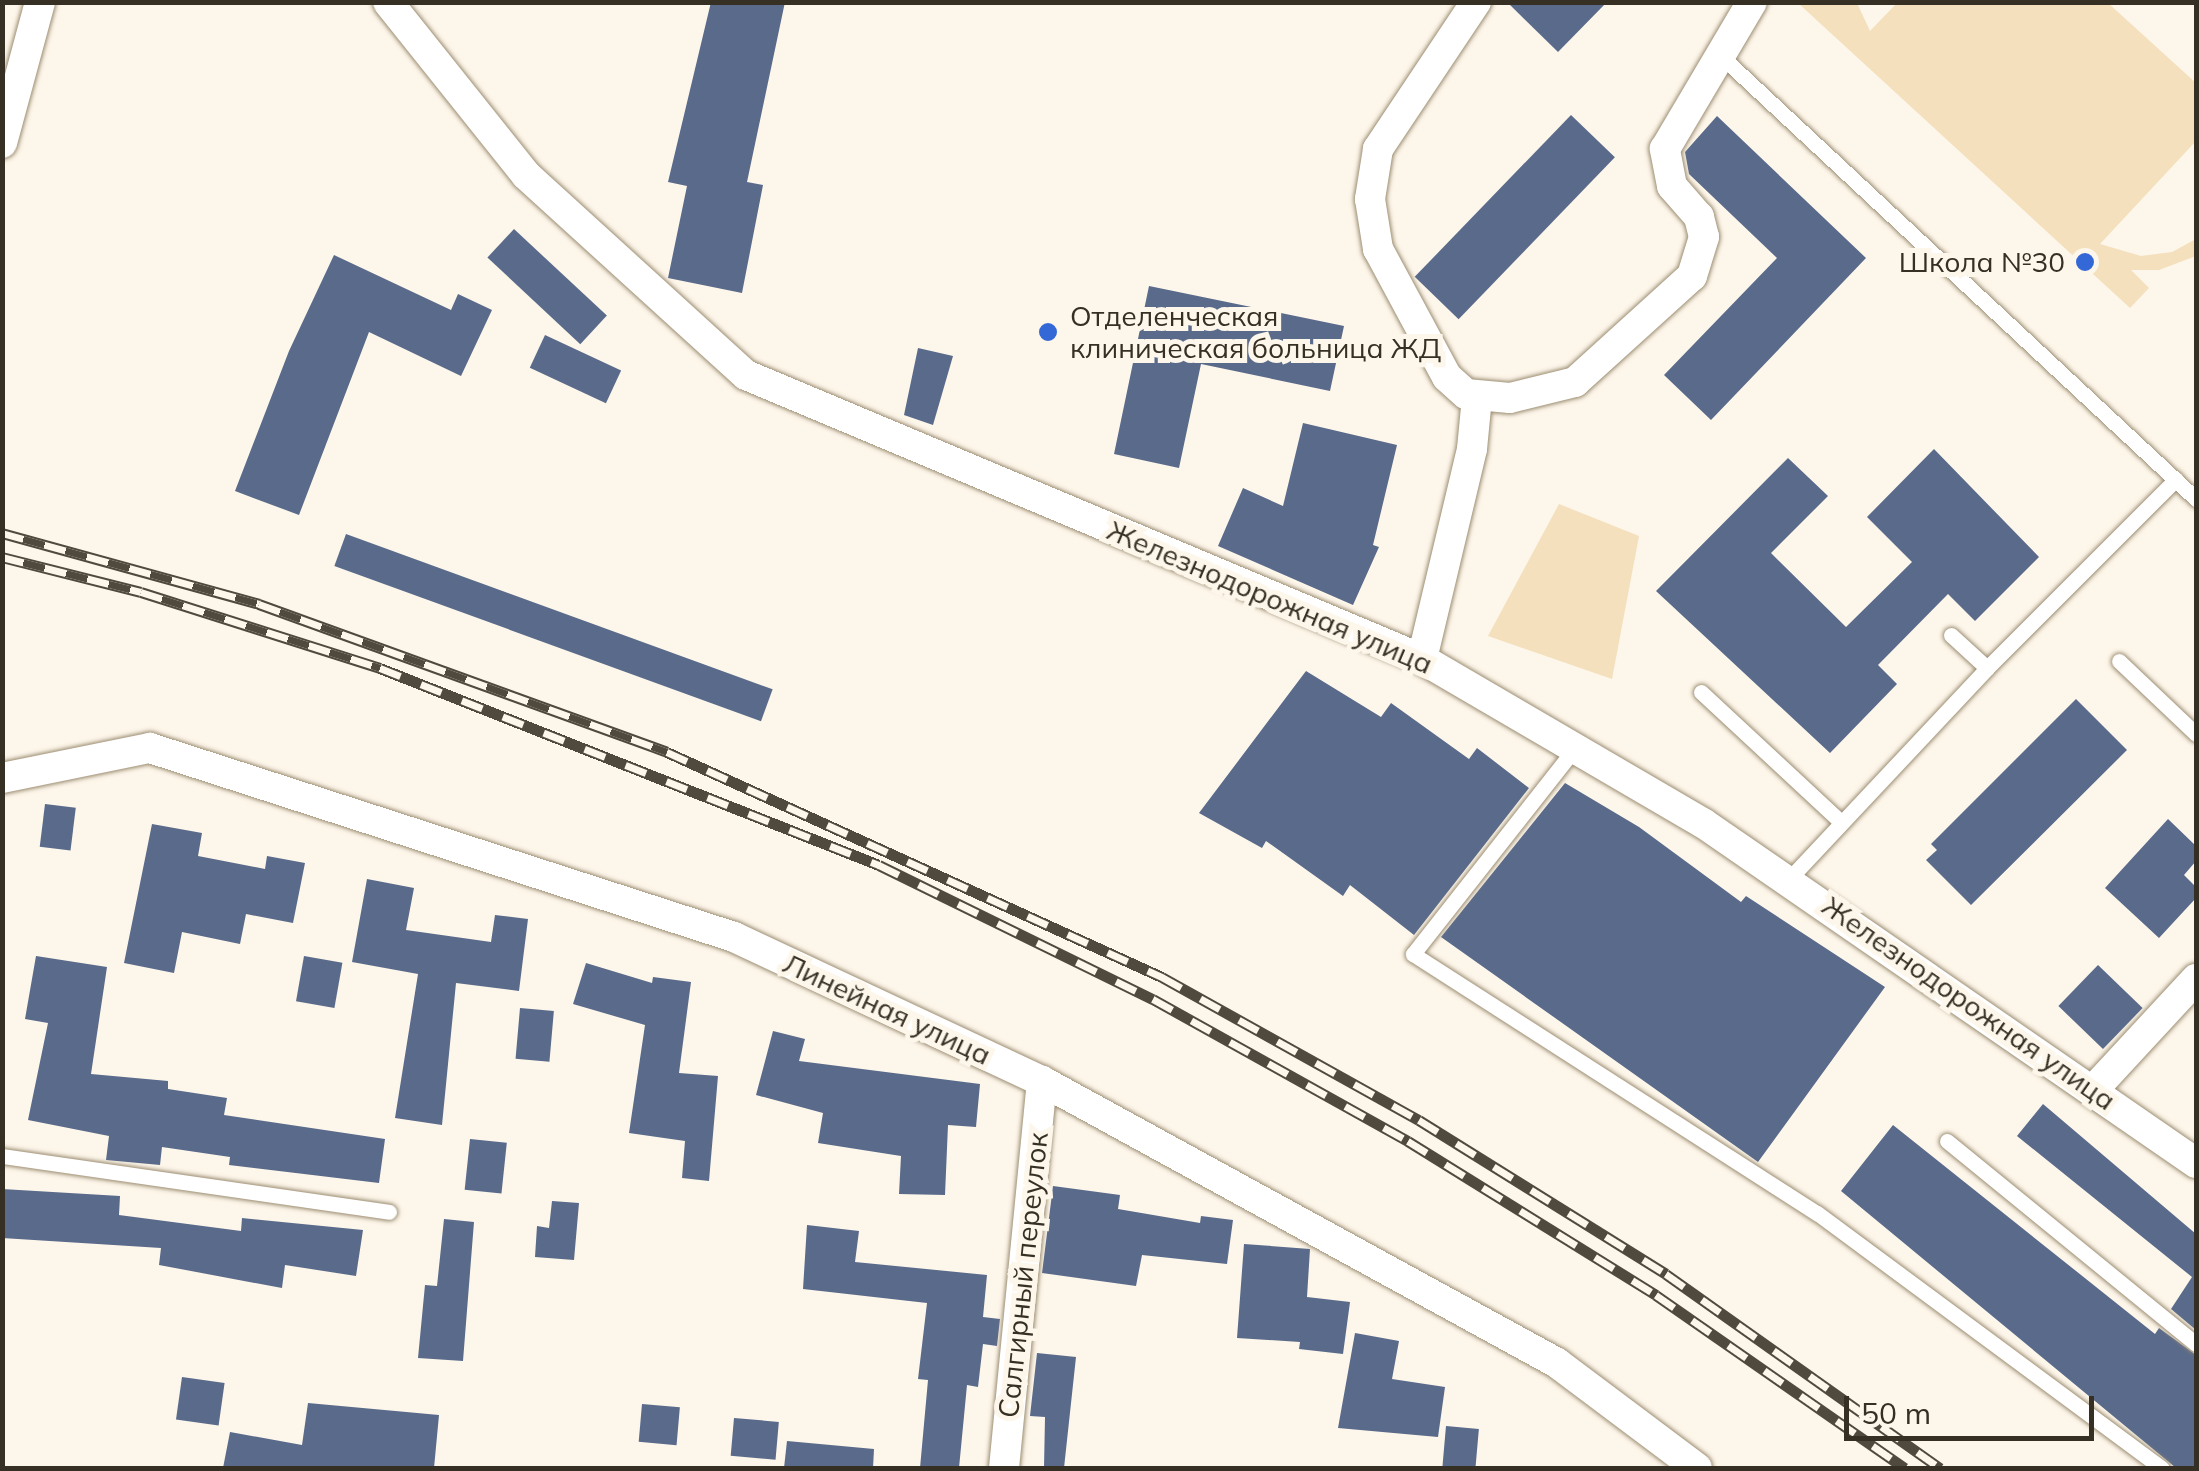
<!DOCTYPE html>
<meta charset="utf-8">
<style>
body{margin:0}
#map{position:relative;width:2199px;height:1471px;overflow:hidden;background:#fdf6ea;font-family:Mulish,sans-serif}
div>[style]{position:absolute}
.green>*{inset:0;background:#f4e0bd}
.building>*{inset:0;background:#596a8b;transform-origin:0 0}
.roads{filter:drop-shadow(0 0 2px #9c8d72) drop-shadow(0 0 2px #9c8d72)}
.lane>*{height:15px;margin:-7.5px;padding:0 7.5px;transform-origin:7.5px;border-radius:7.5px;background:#fff}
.street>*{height:30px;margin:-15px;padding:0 15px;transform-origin:15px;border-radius:15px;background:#fff}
.rail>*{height:11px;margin-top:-5.5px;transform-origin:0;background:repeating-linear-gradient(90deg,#fdf6ea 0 22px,#4f493e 0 44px);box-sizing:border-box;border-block:2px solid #4f493e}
.dots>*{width:28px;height:28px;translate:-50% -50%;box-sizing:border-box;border:5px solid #fdf6ea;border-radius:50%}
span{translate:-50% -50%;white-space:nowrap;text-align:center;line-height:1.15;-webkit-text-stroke:10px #fdf6ea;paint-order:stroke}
.poi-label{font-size:28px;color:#352f24}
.right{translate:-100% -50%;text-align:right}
.left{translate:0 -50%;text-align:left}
.street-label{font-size:28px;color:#352f24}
.frame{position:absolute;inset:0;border:5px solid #352f24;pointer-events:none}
.scale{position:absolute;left:1844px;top:1396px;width:250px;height:45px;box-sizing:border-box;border:5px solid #352f24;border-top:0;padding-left:12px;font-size:30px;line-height:35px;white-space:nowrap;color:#352f24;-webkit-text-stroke:8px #fdf6ea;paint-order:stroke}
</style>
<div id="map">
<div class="green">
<i style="clip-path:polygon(1798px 3px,1857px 3px,1870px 31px,1897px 3px,2108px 3px,2196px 83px,2196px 141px,2100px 244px,2141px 256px,2172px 252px,2196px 239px,2196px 256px,2159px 270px,2131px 270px,2149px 288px,2130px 308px)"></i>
<i style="clip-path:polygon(1559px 504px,1639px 536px,1612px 679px,1488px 636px)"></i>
</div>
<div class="building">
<i style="clip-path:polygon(711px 2px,785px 2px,747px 182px,763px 185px,742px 293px,668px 278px,687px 186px,668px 182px)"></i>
<i style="clip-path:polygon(1507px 2px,1607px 2px,1558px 52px)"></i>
<i style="left:1571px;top:115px;width:61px;height:225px;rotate:44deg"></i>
<i style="clip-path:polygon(1717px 116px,1866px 258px,1711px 420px,1664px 375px,1777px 258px,1689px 174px,1685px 152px)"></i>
<i style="left:514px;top:229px;width:127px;height:39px;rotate:43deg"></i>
<i style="clip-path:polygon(334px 255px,451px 310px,458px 294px,492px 310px,461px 376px,369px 332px,299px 515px,235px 491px,289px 351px)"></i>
<i style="clip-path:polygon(1149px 286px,1344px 326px,1330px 391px,1201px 364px,1179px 468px,1114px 454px)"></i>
<i style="left:545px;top:335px;width:84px;height:36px;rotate:25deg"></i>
<i style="clip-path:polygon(918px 348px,953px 356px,933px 425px,904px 415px)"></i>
<i style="clip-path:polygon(1303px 423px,1397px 445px,1373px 545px,1379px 547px,1353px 605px,1218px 546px,1243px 488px,1283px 506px)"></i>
<i style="clip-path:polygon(1934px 449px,2039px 557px,1975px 621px,1948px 594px,1878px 665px,1897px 684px,1830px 753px,1656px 591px,1788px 458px,1828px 496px,1771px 553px,1846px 627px,1912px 562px,1867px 517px)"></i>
<i style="left:346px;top:534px;width:454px;height:34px;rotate:20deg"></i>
<i style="clip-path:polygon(1306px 671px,1381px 717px,1391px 703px,1469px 759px,1477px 748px,1529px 788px,1414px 935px,1350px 885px,1343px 896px,1266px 841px,1262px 848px,1199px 813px)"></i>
<i style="clip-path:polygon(2076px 699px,2127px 750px,1971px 905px,1926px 860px,1937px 850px,1931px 844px)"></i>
<i style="clip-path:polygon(1565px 783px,1639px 827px,1741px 902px,1746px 896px,1885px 987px,1758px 1162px,1441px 937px)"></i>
<i style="left:45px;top:804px;width:31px;height:43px;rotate:7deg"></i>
<i style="clip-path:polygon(2168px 819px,2196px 846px,2196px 861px,2184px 875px,2196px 887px,2196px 898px,2159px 938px,2105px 888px)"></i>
<i style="clip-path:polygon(152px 824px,202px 833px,198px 856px,265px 869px,267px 856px,305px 863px,293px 923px,246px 914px,240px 944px,182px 932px,174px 973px,124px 963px)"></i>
<i style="clip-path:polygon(367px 879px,414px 888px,406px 930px,491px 942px,495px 915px,528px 919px,519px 991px,456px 983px,442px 1125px,395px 1118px,418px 974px,352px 962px)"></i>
<i style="clip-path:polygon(36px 956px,107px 967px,91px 1074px,168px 1081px,168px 1089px,227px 1098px,224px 1115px,385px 1139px,379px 1183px,229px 1165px,230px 1157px,162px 1147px,160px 1165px,106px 1160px,109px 1136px,28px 1120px,48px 1023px,25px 1019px)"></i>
<i style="left:304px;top:956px;width:39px;height:46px;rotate:10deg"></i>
<i style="clip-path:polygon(586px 963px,652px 983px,653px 977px,691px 982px,679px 1073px,718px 1076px,709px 1181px,682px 1178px,685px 1141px,629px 1133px,645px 1025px,573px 1004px)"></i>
<i style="left:2098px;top:965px;width:62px;height:57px;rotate:44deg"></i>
<i style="left:520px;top:1008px;width:34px;height:51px;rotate:5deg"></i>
<i style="clip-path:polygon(773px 1031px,805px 1039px,799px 1061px,980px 1084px,976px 1127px,948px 1125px,945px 1195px,899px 1194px,901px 1156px,818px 1143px,823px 1113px,756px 1095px)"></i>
<i style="clip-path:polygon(2043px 1104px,2196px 1234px,2196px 1330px,2171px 1309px,2192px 1277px,2017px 1136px)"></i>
<i style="clip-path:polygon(1893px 1125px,2155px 1334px,2159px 1328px,2196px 1355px,2196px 1468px,2176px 1468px,1841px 1191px)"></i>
<i style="left:470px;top:1139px;width:37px;height:51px;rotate:6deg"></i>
<i style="clip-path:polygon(1053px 1186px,1120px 1195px,1118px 1209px,1200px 1223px,1201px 1216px,1233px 1220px,1227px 1264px,1142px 1255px,1136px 1286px,1042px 1273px)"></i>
<i style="clip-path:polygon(2px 1189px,120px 1196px,119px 1215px,241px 1231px,242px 1218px,363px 1230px,356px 1276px,285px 1265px,282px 1288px,159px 1265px,161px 1248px,2px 1238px)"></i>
<i style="clip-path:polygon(552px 1201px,579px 1203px,574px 1260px,535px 1257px,537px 1226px,549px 1228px)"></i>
<i style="clip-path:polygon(444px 1219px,474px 1222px,463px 1361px,418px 1358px,425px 1285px,437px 1286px)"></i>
<i style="clip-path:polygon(807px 1225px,859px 1231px,855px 1262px,987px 1275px,983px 1317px,1000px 1319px,997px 1346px,983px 1344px,978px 1387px,967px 1385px,959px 1468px,920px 1468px,928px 1380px,918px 1379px,927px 1303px,803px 1289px)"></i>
<i style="clip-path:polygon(1244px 1244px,1310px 1249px,1307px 1297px,1350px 1302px,1343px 1354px,1299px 1349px,1300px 1342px,1237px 1338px)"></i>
<i style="clip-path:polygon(1355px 1333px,1399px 1341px,1392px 1379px,1445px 1387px,1438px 1437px,1338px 1428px)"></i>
<i style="clip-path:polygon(1037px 1353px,1076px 1357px,1064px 1468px,1044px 1468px,1045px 1417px,1030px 1416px)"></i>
<i style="left:182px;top:1377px;width:43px;height:43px;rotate:8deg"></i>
<i style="clip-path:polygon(308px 1403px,439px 1415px,434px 1468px,223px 1468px,230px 1432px,302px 1445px)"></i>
<i style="left:642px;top:1404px;width:38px;height:38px;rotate:5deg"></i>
<i style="left:734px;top:1418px;width:45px;height:38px;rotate:5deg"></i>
<i style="left:1446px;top:1426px;width:33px;height:42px;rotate:5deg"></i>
<i style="clip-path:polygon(787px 1441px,874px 1449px,873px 1468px,784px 1468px)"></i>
</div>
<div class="roads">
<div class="lane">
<i style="left:1721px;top:56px;width:650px;rotate:43deg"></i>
<i style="left:1951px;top:635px;width:49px;rotate:42.5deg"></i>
<i style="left:1987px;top:668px;width:267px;rotate:-45deg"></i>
<i style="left:2119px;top:661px;width:106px;rotate:43.5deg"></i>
<i style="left:1701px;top:692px;width:191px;rotate:42.9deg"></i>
<i style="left:1575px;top:748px;width:262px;rotate:128.2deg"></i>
<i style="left:1413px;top:954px;width:480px;rotate:32.7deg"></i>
<i style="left:1817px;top:1213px;width:429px;rotate:36.5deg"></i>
<i style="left:1789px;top:879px;width:289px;rotate:-46.8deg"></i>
<i style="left:1947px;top:1141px;width:321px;rotate:39.2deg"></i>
<i style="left:2px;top:1156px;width:391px;rotate:8.2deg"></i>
</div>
<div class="street">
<i style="left:388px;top:2px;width:221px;rotate:51.4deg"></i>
<i style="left:526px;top:175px;width:297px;rotate:42.3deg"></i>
<i style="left:746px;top:375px;width:733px;rotate:22.79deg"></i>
<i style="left:1422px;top:659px;width:325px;rotate:30.3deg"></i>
<i style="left:1703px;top:823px;width:599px;rotate:34.59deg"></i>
<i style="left:1476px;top:2px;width:177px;rotate:123.7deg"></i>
<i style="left:1378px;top:149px;width:51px;rotate:99.1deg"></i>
<i style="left:1370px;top:199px;width:51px;rotate:80.9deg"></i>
<i style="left:1378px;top:249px;width:145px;rotate:61.7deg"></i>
<i style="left:1447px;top:377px;width:25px;rotate:42deg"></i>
<i style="left:1466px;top:394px;width:44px;rotate:5.2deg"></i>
<i style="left:1510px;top:398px;width:67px;rotate:-13.8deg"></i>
<i style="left:1575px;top:382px;width:158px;rotate:-42.2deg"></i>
<i style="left:1692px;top:276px;width:41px;rotate:-72.9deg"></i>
<i style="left:1704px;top:237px;width:21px;rotate:-104deg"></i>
<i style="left:1699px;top:217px;width:41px;rotate:-131.1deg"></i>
<i style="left:1672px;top:186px;width:38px;rotate:-101deg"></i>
<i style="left:1665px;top:149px;width:171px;rotate:-59.4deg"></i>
<i style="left:2px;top:143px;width:146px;rotate:-74.9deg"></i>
<i style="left:1422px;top:659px;width:216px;rotate:-76.6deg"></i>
<i style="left:1472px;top:449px;width:52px;rotate:-84.5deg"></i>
<i style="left:2px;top:778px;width:151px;rotate:-11.5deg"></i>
<i style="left:150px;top:748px;width:614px;rotate:17.93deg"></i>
<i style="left:734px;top:937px;width:340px;rotate:25.1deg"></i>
<i style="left:1042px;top:1081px;width:587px;rotate:28.7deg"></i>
<i style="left:1557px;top:1363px;width:175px;rotate:36.9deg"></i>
<i style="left:2095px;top:1088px;width:149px;rotate:-47.2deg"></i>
<i style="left:1004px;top:1468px;width:389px;rotate:-84.4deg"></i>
</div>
</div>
<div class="rail">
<i style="left:2px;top:533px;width:267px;rotate:15.4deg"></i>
<i style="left:259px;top:604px;width:434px;rotate:19.9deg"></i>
<i style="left:667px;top:752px;width:544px;rotate:24.44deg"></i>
<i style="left:1162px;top:977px;width:294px;rotate:29.1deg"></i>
<i style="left:1419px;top:1120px;width:291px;rotate:31.9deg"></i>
<i style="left:1666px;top:1274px;width:336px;rotate:35.3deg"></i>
<i style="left:2px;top:557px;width:143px;rotate:14.1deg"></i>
<i style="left:141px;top:592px;width:251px;rotate:17.6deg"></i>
<i style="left:380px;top:668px;width:536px;rotate:21.54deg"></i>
<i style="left:879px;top:865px;width:305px;rotate:26.1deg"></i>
<i style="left:1153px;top:999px;width:292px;rotate:29.1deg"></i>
<i style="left:1408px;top:1141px;width:292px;rotate:31.8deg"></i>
<i style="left:1656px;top:1295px;width:303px;rotate:34.8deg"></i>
</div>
<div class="dots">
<i style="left:2085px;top:262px;background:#3568d7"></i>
<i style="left:1048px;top:332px;background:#3568d7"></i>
</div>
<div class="poi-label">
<span class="right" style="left:2065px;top:262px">Школа №30</span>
<span class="left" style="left:1070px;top:332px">Отделенческая<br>клиническая больница ЖД</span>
</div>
<div class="street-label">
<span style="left:1270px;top:597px;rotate:23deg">Железнодорожная улица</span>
<span style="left:1969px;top:1003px;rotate:35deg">Железнодорожная улица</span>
<span style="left:887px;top:1009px;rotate:25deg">Линейная улица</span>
<span style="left:1023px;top:1275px;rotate:-84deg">Салгирный переулок</span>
</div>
<div class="frame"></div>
<div class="scale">50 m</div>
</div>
